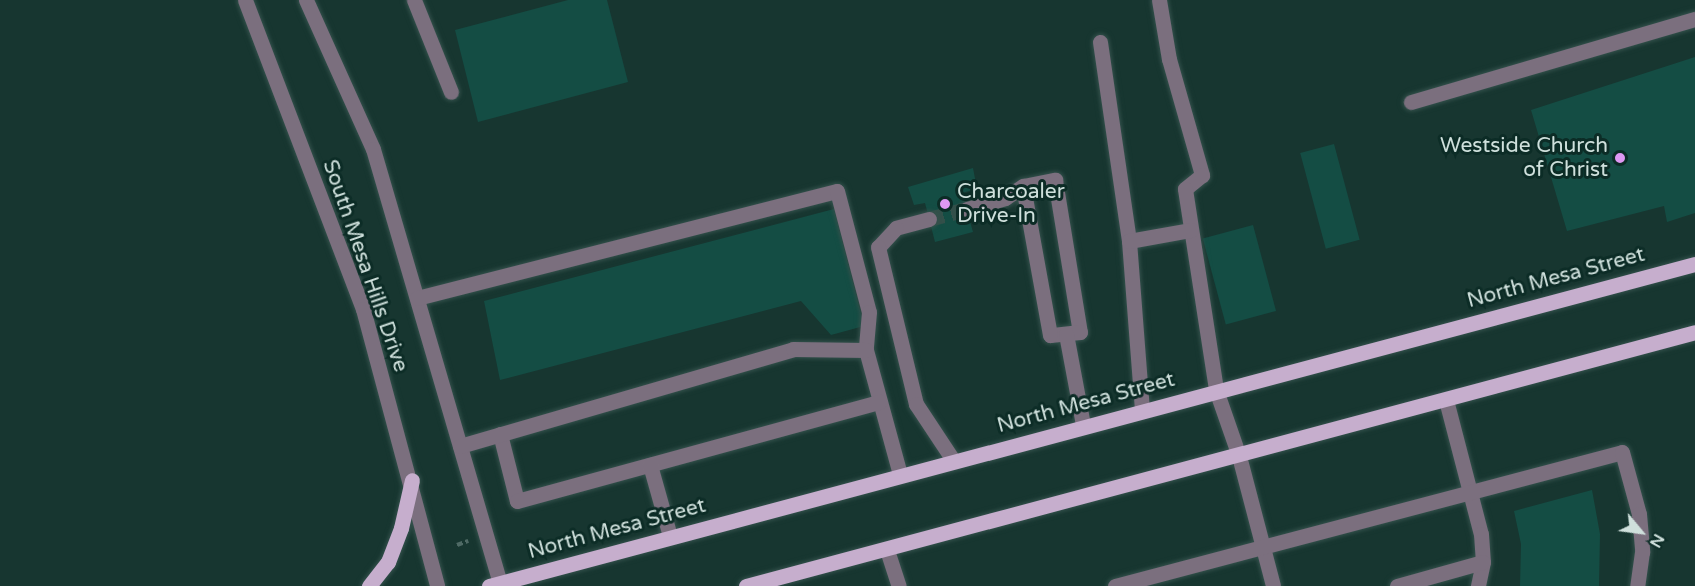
<!DOCTYPE html>
<style>
body{margin:0}
#map{position:relative;width:1695px;height:586px;overflow:hidden;background:#173630;font-family:"Varela Round",sans-serif}
div>[style]{position:absolute}
.building>*{inset:0;background:#144d44;transform-origin:0 0}
.minor-tunnel>*{height:15px;margin-top:-7.5px;transform-origin:0;background:repeating-linear-gradient(90deg,#33504a 0 15px,transparent 0 23px)}
.path>*{height:4px;margin-top:-2px;transform-origin:0;background:repeating-linear-gradient(90deg,#4f6a65 0 6px,transparent 0 9px)}
.roads{filter:drop-shadow(0 0 2px #34514c) drop-shadow(0 0 2px #34514c)}
.minor>*{height:15px;margin:-7.5px;padding:0 7.5px;transform-origin:7.5px;border-radius:7.5px;background:#7b6f7e}
.major>*{height:15px;margin:-7.5px;padding:0 7.5px;transform-origin:7.5px;border-radius:7.5px;background:#c6aecd}
.dots>*{width:16px;height:16px;translate:-50% -50%;box-sizing:border-box;border:3px solid #0c2c26;border-radius:50%}
span{translate:-50% -50%;white-space:nowrap;text-align:center;line-height:1.15;-webkit-text-stroke:6px #0c2c26;paint-order:stroke}
.poi-label{font-size:21px;color:#cfe0dc}
.right{translate:-100% -50%;text-align:right}
.left{translate:0 -50%;text-align:left}
.street-label{font-size:21px;color:#cfe0dc}
.north{position:absolute;left:1611px;top:502px;width:60px;height:60px;-webkit-text-stroke:4px #0c2c26;paint-order:stroke;rotate:119deg;font-size:16px;font-weight:700;line-height:24px;text-align:center;color:#cfe0dc}
.north::after{content:'';display:block;margin:auto;width:21px;height:27px;background:#cfe0dc;clip-path:polygon(50% 0,100% 100%,50% 72%,0 100%)}
</style>
<div id="map">
<div class="building">
<i style="clip-path:polygon(568px 0,607px 0,628px 82px,478px 122px,455px 30px)"></i>
<i style="clip-path:polygon(1695px 57px,1695px 213px,1667px 222px,1664px 206px,1567px 231px,1531px 110px)"></i>
<i style="left:1334px;top:144px;width:99px;height:35px;rotate:75deg"></i>
<i style="clip-path:polygon(973px 168px,977px 189px,962px 193px,973px 232px,935px 242px,925px 203px,914px 205px,908px 187px)"></i>
<i style="clip-path:polygon(834px 209px,864px 326px,831px 335px,801px 301px,500px 380px,484px 301px)"></i>
<i style="left:1253px;top:225px;width:89px;height:52px;rotate:75deg"></i>
<i style="clip-path:polygon(1592px 490px,1600px 534px,1599px 586px,1520px 586px,1521px 544px,1514px 511px)"></i>
</div>
<div class="minor-tunnel">
<i style="left:929px;top:219px;width:39px;rotate:-15deg"></i>
</div>
<div class="path">
<i style="left:457px;top:545px;width:12px;rotate:-20deg"></i>
</div>
<div class="roads">
<div class="minor">
<i style="left:245px;top:0;width:331px;rotate:69.1deg"></i>
<i style="left:363px;top:309px;width:287px;rotate:75deg"></i>
<i style="left:306px;top:0;width:163px;rotate:65.8deg"></i>
<i style="left:373px;top:149px;width:455px;rotate:73.7deg"></i>
<i style="left:414px;top:0;width:99px;rotate:68.1deg"></i>
<i style="left:1159px;top:0;width:60px;rotate:80.4deg"></i>
<i style="left:1169px;top:59px;width:121px;rotate:74.1deg"></i>
<i style="left:1202px;top:175px;width:22px;rotate:141deg"></i>
<i style="left:1185px;top:189px;width:203px;rotate:81.2deg"></i>
<i style="left:1216px;top:390px;width:70px;rotate:70.8deg"></i>
<i style="left:1239px;top:456px;width:134px;rotate:75.3deg"></i>
<i style="left:1100px;top:42px;width:201px;rotate:81.7deg"></i>
<i style="left:1129px;top:241px;width:169px;rotate:85.6deg"></i>
<i style="left:1411px;top:102px;width:296px;rotate:-16.3deg"></i>
<i style="left:967px;top:209px;width:40px;rotate:-16deg"></i>
<i style="left:1005px;top:198px;width:22px;rotate:-34deg"></i>
<i style="left:1023px;top:186px;width:33px;rotate:-11deg"></i>
<i style="left:1055px;top:180px;width:154px;rotate:80.7deg"></i>
<i style="left:1080px;top:332px;width:30px;rotate:174deg"></i>
<i style="left:1050px;top:335px;width:151px;rotate:-100.3deg"></i>
<i style="left:929px;top:219px;width:34px;rotate:165deg"></i>
<i style="left:896px;top:228px;width:26px;rotate:133deg"></i>
<i style="left:878px;top:247px;width:162px;rotate:76.4deg"></i>
<i style="left:916px;top:404px;width:67px;rotate:56.5deg"></i>
<i style="left:1129px;top:241px;width:63px;rotate:-10.1deg"></i>
<i style="left:417px;top:298px;width:433px;rotate:-14.3deg"></i>
<i style="left:837px;top:191px;width:125px;rotate:75.2deg"></i>
<i style="left:869px;top:312px;width:38px;rotate:95deg"></i>
<i style="left:866px;top:350px;width:129px;rotate:74.7deg"></i>
<i style="left:1066px;top:334px;width:93px;rotate:79.4deg"></i>
<i style="left:1446px;top:400px;width:138px;rotate:75.4deg"></i>
<i style="left:1481px;top:534px;width:28px;rotate:86deg"></i>
<i style="left:1483px;top:562px;width:25px;rotate:102deg"></i>
<i style="left:500px;top:434px;width:69px;rotate:75.8deg"></i>
<i style="left:517px;top:501px;width:376px;rotate:-15.3deg"></i>
<i style="left:460px;top:446px;width:347px;rotate:-16.2deg"></i>
<i style="left:793px;top:349px;width:73px;rotate:0.8deg"></i>
<i style="left:650px;top:465px;width:74px;rotate:74.3deg"></i>
<i style="left:887px;top:550px;width:38px;rotate:72deg"></i>
<i style="left:1115px;top:586px;width:524px;rotate:-14.8deg"></i>
<i style="left:1622px;top:452px;width:64px;rotate:74.7deg"></i>
<i style="left:1639px;top:514px;width:38px;rotate:85deg"></i>
<i style="left:1642px;top:552px;width:34px;rotate:98deg"></i>
<i style="left:1397px;top:586px;width:89px;rotate:-15.6deg"></i>
</div>
<div class="major">
<i style="left:369px;top:586px;width:31px;rotate:-52deg"></i>
<i style="left:388px;top:562px;width:36px;rotate:-69deg"></i>
<i style="left:401px;top:528px;width:49px;rotate:-77.1deg"></i>
<i style="left:489px;top:586px;width:1248px;rotate:-14.95deg"></i>
<i style="left:746px;top:586px;width:982px;rotate:-14.98deg"></i>
</div>
</div>
<div class="dots">
<i style="left:1620px;top:158px;background:#de98f2"></i>
<i style="left:945px;top:204px;background:#de98f2"></i>
</div>
<div class="poi-label">
<span class="right" style="left:1608px;top:158px">Westside Church<br>of Christ</span>
<span class="left" style="left:957px;top:204px">Charcoaler<br>Drive-In</span>
</div>
<div class="street-label">
<span style="left:365px;top:266px;rotate:71deg">South Mesa Hills Drive</span>
<span style="left:1556px;top:278px;rotate:-15deg">North Mesa Street</span>
<span style="left:1086px;top:403px;rotate:-15deg">North Mesa Street</span>
<span style="left:617px;top:529px;rotate:-15deg">North Mesa Street</span>
</div>
<div class="north">N</div>
</div>
